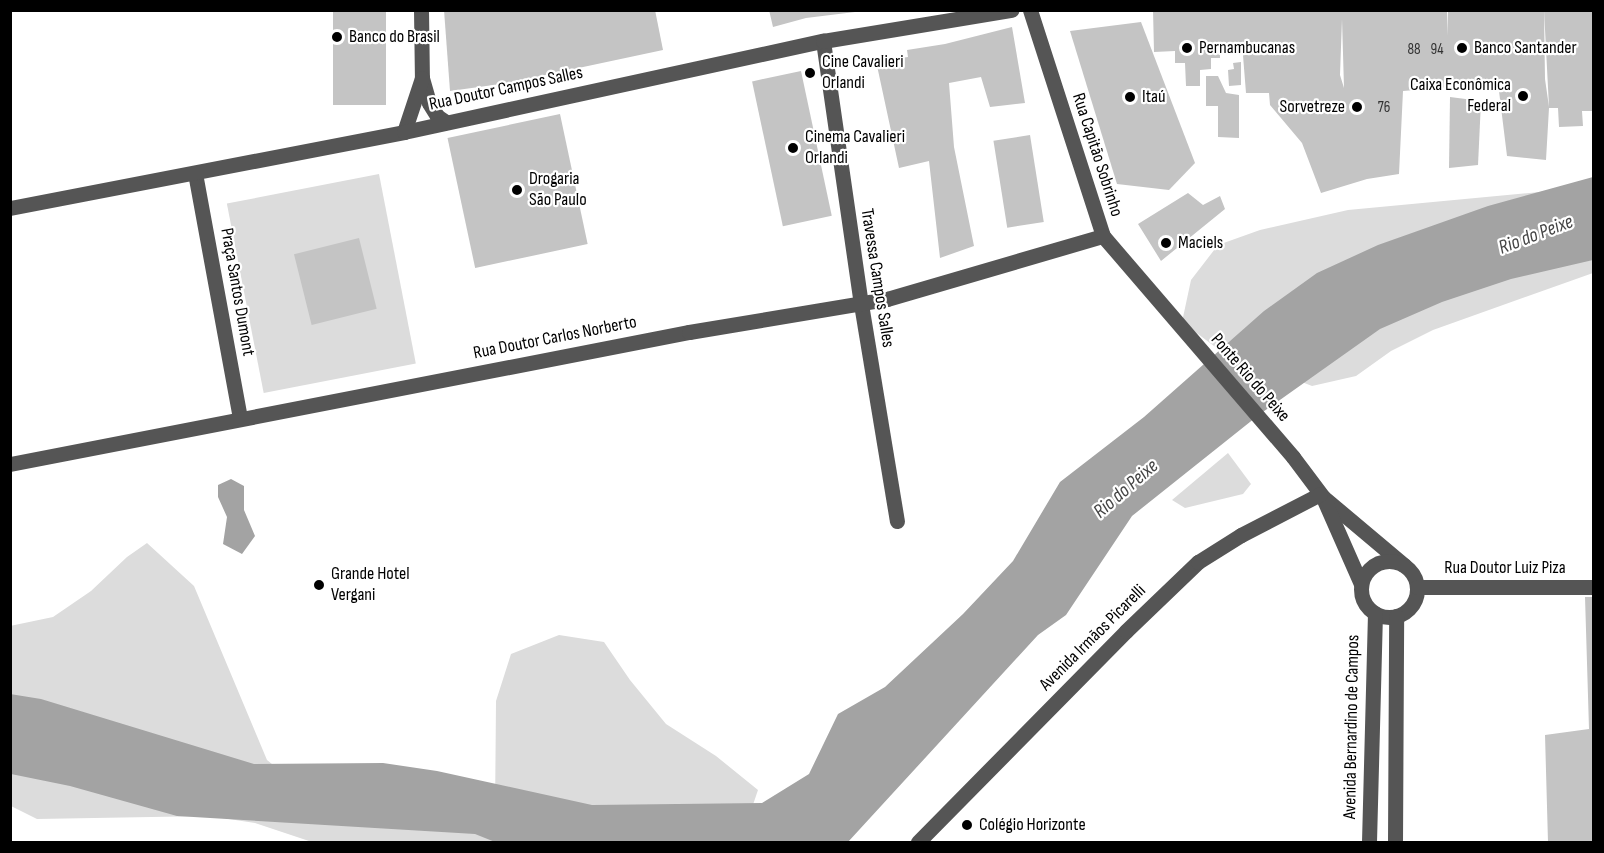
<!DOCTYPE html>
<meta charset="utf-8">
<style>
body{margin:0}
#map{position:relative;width:1604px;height:853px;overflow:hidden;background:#fff;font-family:"Sofia Sans Condensed",sans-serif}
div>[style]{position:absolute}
.green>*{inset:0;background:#dcdcdc;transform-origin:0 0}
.water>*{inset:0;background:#a3a3a3}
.building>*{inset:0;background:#c4c4c4;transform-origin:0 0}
.minor>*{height:15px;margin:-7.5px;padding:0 7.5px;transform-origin:7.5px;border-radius:7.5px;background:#555}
.minor>.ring{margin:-7.5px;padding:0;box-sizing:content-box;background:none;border:15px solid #555;border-radius:50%}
.dots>*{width:16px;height:16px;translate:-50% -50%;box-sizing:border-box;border:3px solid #fff;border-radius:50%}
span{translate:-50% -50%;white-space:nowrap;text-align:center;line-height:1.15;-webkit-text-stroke:4.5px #fff;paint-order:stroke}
.number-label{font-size:15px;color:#313131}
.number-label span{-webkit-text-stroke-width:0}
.poi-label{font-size:18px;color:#000}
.left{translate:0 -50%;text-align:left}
.right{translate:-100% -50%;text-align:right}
.street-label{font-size:18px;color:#000}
.water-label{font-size:20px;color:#444;font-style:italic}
.frame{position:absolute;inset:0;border:12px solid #000;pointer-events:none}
</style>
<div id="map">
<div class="green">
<i style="left:379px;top:174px;width:193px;height:155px;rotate:79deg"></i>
<i style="clip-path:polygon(1593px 187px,1593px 273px,1433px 330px,1391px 351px,1356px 376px,1312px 386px,1218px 349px,1182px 322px,1191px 280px,1218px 245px,1260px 230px,1348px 210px)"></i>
<i style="clip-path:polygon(1228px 453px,1251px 484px,1243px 494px,1185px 508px,1172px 500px)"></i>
<i style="clip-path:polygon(147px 543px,194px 586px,267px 760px,309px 794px,495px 813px,496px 701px,511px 654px,559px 635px,604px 642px,630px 680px,666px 724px,716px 756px,758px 790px,742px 837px,734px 842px,312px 842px,255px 823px,209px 816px,37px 819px,11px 806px,10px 626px,53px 617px,91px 591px,127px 557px)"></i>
</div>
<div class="water">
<i style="clip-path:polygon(1593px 177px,1593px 260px,1511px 279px,1442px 302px,1380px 329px,1260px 414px,1132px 516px,1066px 615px,1038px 635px,848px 842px,495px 842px,475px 834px,177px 816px,70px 786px,11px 774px,10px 694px,41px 699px,254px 764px,383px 763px,437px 771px,592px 805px,762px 803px,809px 774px,838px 714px,885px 687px,963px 614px,1013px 561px,1060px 482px,1144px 417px,1264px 311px,1317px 273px,1378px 245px,1488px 206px)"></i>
<i style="clip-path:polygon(231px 479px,244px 486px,244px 510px,255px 536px,242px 554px,223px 544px,227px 517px,218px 497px,218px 485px)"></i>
</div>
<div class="building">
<i style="left:333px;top:10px;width:53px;height:95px"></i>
<i style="clip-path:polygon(444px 10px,655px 10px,663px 50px,508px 83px,450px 91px)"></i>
<i style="clip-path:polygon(769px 10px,855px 10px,855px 12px,806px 18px,773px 27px)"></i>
<i style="clip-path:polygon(evenodd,1153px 10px,1447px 10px,1447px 36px,1448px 10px,1544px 10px,1545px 79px,1549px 107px,1544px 10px,1593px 10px,1593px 111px,1582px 111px,1583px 126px,1559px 127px,1558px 108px,1549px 108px,1546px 160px,1507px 156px,1498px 83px,1403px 91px,1399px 174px,1367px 179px,1321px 193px,1302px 143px,1270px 105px,1269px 93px,1246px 93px,1242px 43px,1220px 44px,1220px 58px,1211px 58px,1211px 69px,1200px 70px,1200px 86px,1186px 86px,1185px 63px,1175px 63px,1175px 51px,1154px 52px,1153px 10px,1342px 19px,1344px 88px,1340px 75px,1342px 19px)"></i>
<i style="clip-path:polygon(1141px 22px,1195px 163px,1169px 190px,1117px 184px,1070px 31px)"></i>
<i style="clip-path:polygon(1012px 27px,1025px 103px,990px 107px,981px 77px,949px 83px,954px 147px,974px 246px,940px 258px,929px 161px,899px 168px,876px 61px,908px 57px,907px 50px,945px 44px)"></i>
<i style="clip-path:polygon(1241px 62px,1241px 85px,1229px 86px,1228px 70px,1234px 69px,1233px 63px)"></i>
<i style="left:801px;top:71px;width:148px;height:50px;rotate:78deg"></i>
<i style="clip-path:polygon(1206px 76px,1218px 76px,1226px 93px,1239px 95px,1239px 138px,1218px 137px,1218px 106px,1206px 106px)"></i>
<i style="clip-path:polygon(1450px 97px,1481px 101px,1478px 165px,1449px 168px)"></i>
<i style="left:560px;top:114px;width:133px;height:115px;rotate:78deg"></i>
<i style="left:1030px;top:135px;width:88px;height:37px;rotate:81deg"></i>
<i style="clip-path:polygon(1188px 193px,1203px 205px,1220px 196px,1225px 209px,1161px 261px,1138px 224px)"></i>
<i style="left:359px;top:238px;width:73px;height:67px;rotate:76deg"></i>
<i style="clip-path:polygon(1585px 597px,1593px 597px,1593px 842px,1548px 842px,1545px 735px,1589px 729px)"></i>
</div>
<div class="minor">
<i style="left:421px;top:10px;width:68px;rotate:89.2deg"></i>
<i style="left:422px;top:78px;width:26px;rotate:74deg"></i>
<i style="left:429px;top:103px;width:15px;rotate:58deg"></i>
<i style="left:437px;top:116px;width:11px;rotate:34deg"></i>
<i style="left:1030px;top:10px;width:237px;rotate:72.1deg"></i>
<i style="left:1103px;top:236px;width:291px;rotate:49.3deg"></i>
<i style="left:1293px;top:457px;width:50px;rotate:53.1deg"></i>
<i style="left:1323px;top:497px;width:106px;rotate:40deg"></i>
<i style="left:823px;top:41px;width:266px;rotate:81.8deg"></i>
<i style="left:861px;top:304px;width:220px;rotate:80.6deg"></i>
<i style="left:404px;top:132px;width:57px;rotate:-71.6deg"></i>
<i style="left:195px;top:173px;width:249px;rotate:79.6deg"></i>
<i style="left:10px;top:208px;width:401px;rotate:-10.9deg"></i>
<i style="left:404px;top:132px;width:429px;rotate:-12.3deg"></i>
<i style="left:823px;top:41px;width:191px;rotate:-9.4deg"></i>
<i style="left:10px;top:464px;width:692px;rotate:-11deg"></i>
<i style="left:689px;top:332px;width:201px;rotate:-9.5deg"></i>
<i style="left:887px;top:299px;width:225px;rotate:-16.3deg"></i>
<i style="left:1324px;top:500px;width:92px;rotate:66.2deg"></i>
<i class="ring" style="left:1361px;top:561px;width:41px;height:41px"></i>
<i style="left:1417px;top:587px;width:177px"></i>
<i style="left:918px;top:842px;width:296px;rotate:-45.4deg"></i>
<i style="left:1126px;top:631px;width:100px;rotate:-43.8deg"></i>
<i style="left:1198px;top:562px;width:51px;rotate:-32.1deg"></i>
<i style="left:1241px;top:535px;width:89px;rotate:-27.4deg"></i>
<i style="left:1369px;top:842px;width:229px;rotate:-88.5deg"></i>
<i style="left:1395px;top:842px;width:226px;rotate:-89.7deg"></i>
</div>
<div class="dots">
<i style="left:337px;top:37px;background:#000"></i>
<i style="left:1187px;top:48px;background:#000"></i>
<i style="left:1462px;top:48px;background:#000"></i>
<i style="left:810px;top:73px;background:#000"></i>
<i style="left:1523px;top:96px;background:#000"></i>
<i style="left:1130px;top:97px;background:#000"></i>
<i style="left:1357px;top:107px;background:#000"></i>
<i style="left:793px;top:148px;background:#000"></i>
<i style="left:517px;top:190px;background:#000"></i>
<i style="left:1166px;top:243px;background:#000"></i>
<i style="left:319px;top:585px;background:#000"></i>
<i style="left:967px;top:825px;background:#000"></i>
</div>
<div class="number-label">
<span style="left:1414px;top:50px">88</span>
<span style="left:1437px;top:50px">94</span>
<span style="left:1384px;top:108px">76</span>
</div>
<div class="poi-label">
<span class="left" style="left:349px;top:37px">Banco do Brasil</span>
<span class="left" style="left:1199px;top:48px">Pernambucanas</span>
<span class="left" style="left:1474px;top:48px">Banco Santander</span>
<span class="left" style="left:822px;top:73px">Cine Cavalieri<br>Orlandi</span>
<span class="right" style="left:1511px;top:96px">Caixa Econômica<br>Federal</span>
<span class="left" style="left:1142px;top:97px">Itaú</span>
<span class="right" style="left:1345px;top:107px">Sorvetreze</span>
<span class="left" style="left:805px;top:148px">Cinema Cavalieri<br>Orlandi</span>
<span class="left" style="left:529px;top:190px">Drogaria<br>São Paulo</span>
<span class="left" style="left:1178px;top:243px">Maciels</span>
<span class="left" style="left:331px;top:585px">Grande Hotel<br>Vergani</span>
<span class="left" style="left:979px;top:825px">Colégio Horizonte</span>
</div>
<div class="street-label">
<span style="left:506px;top:89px;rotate:-12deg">Rua Doutor Campos Salles</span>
<span style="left:1097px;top:155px;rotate:72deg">Rua Capitão Sobrinho</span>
<span style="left:877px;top:278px;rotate:81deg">Travessa Campos Salles</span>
<span style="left:237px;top:292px;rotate:80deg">Praça Santos Dumont</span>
<span style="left:555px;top:338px;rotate:-11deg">Rua Doutor Carlos Norberto</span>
<span style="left:1250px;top:378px;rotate:49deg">Ponte Rio do Peixe</span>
<span style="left:1505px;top:568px">Rua Doutor Luiz Piza</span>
<span style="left:1093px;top:638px;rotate:-45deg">Avenida Irmãos Picarelli</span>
<span style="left:1352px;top:727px;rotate:-89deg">Avenida Bernardino de Campos</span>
</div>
<div class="water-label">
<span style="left:1536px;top:235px;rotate:-21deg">Rio do Peixe</span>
<span style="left:1126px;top:489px;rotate:-41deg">Rio do Peixe</span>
</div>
<div class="frame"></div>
</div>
